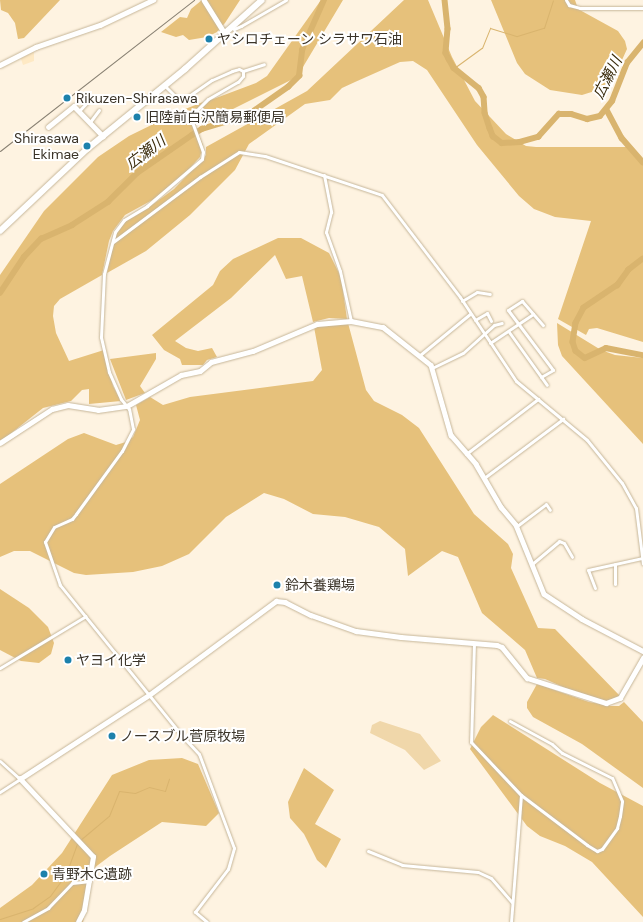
<!DOCTYPE html>
<meta charset="utf-8">
<style>
body{margin:0}
#map{position:relative;width:643px;height:922px;overflow:hidden;background:#fef3e1;font-family:"DM Sans","Noto Sans JP",sans-serif}
div>[style]{position:absolute}
.built>*{inset:0;background:#fee9c4}
.green>*{inset:0;background:#f0d7aa}
.forest>*{inset:0;background:#e6c17b}
.stream>*{height:1px;margin:-0.5px;padding:0 0.5px;transform-origin:0.5px;border-radius:0.5px;background:#d9b46e}
.river>*{height:5.5px;margin:-2.75px;padding:0 2.75px;transform-origin:2.75px;border-radius:2.75px;background:#d9b46e}
.roads{filter:drop-shadow(0 0 1px #c6b699) drop-shadow(0 0 1px #c6b699)}
.street>*{height:3px;margin:-1.5px;padding:0 1.5px;transform-origin:1.5px;border-radius:1.5px;background:#fff}
.secondary>*{height:4.5px;margin:-2.25px;padding:0 2.25px;transform-origin:2.25px;border-radius:2.25px;background:#fff}
.highway>*{height:6px;margin:-3px;padding:0 3px;transform-origin:3px;border-radius:3px;background:#fff}
.rail>*{height:1px;margin:-0.5px;padding:0 0.5px;transform-origin:0.5px;border-radius:0.5px;background:#898173}
.dots>*{width:11px;height:11px;translate:-50% -50%;box-sizing:border-box;border:2px solid #fff;border-radius:50%}
span{translate:-50% -50%;white-space:nowrap;text-align:center;line-height:1.15;-webkit-text-stroke:4px #fff;paint-order:stroke}
.poi-label{font-size:14px;color:#3b3429}
.left{translate:0 -50%;text-align:left}
.right{translate:-100% -50%;text-align:right}
.water-label{font-size:15px;color:#392a0a;font-style:italic}
</style>
<div id="map">
<div class="built">
<i style="clip-path:polygon(34px 49px,34px 61px,23px 65px,20px 56px)"></i>
</div>
<div class="green">
<i style="clip-path:polygon(380px 721px,420px 734px,441px 761px,424px 770px,405px 750px,370px 733px,372px 725px)"></i>
</div>
<div class="forest">
<i style="clip-path:polygon(0 0,60px 0,24px 38px,18px 39px,15px 23px,8px 13px,1px 10px)"></i>
<i style="clip-path:polygon(202px 0,240px 0,225px 23px,217px 32px,207px 37px,189px 40px,183px 35px,176px 37px,161px 32px,180px 17px,187px 18px,191px 9px)"></i>
<i style="clip-path:polygon(321px 0,343px 0,297px 77px,233px 109px,224px 118px,198px 125px,194px 114px,208px 101px,256px 83px,267px 76px)"></i>
<i style="clip-path:polygon(404px 0,428px 0,452px 57px,475px 101px,506px 134px,526px 146px,536px 147px,629px 147px,643px 159px,643px 342px,597px 328px,589px 329px,586px 335px,558px 319px,591px 221px,555px 217px,534px 209px,519px 196px,477px 145px,427px 70px,413px 61px,400px 62px,355px 82px,342px 88px,330px 100px,305px 104px,249px 144px,235px 170px,190px 215px,146px 251px,107px 273px,112px 240px,118px 228px,132px 215px,152px 205px,174px 189px,201px 161px,206px 155px,206px 147px,307px 91px)"></i>
<i style="clip-path:polygon(491px 0,575px 0,578px 9px,618px 31px,625px 41px,627px 49px,622px 60px,607px 83px,598px 90px,582px 95px,550px 90px,525px 74px,517px 63px)"></i>
<i style="clip-path:polygon(203px 102px,191px 116px,203px 145px,200px 157px,177px 182px,156px 198px,125px 215px,113px 231px,109px 241px,102px 275px,60px 299px,54px 306px,53px 316px,56px 333px,69px 361px,104px 350px,113px 386px,121px 401px,89px 404px,89px 389px,82px 390px,71px 401px,43px 408px,0 442px,0 275px,44px 211px,98px 157px,129px 136px,180px 111px)"></i>
<i style="clip-path:polygon(278px 238px,301px 238px,329px 253px,341px 277px,347px 319px,329px 318px,313px 322px,302px 276px,286px 279px,275px 255px,231px 298px,175px 341px,186px 348px,198px 351px,212px 348px,217px 357px,207px 360px,203px 365px,182px 365px,180px 359px,164px 350px,152px 335px,213px 285px,220px 271px,233px 259px)"></i>
<i style="clip-path:polygon(330px 321px,348px 323px,366px 390px,374px 401px,402px 415px,419px 428px,474px 514px,508px 544px,513px 554px,511px 568px,538px 628px,555px 629px,620px 696px,619px 698px,604px 701px,572px 691px,545px 679px,537px 678px,525px 650px,482px 613px,458px 557px,442px 551px,408px 576px,405px 549px,379px 527px,345px 517px,313px 514px,284px 499px,264px 493px,226px 517px,189px 554px,162px 566px,133px 572px,86px 575px,74px 573px,30px 551px,14px 551px,0 557px,0 484px,68px 439px,84px 433px,116px 445px,126px 442px,133px 437px,140px 420px,136px 405px,150px 397px,163px 405px,190px 397px,313px 381px,322px 370px,314px 327px)"></i>
<i style="clip-path:polygon(557px 323px,601px 350px,615px 355px,643px 358px,643px 444px,562px 356px,558px 345px)"></i>
<i style="clip-path:polygon(156px 353px,156px 359px,140px 386px,145px 393px,126px 400px,110px 359px)"></i>
<i style="clip-path:polygon(0 589px,29px 608px,48px 627px,54px 643px,51px 654px,39px 663px,21px 661px,0 650px)"></i>
<i style="clip-path:polygon(537px 684px,589px 702px,611px 706px,619px 706px,624px 702px,643px 722px,643px 788px,582px 744px,533px 717px,527px 708px,527px 702px)"></i>
<i style="clip-path:polygon(493px 715px,600px 783px,643px 806px,643px 917px,592px 862px,565px 846px,540px 836px,527px 826px,470px 749px,481px 727px)"></i>
<i style="clip-path:polygon(182px 758px,198px 764px,219px 813px,206px 826px,162px 822px,110px 856px,94px 868px,83px 922px,0 922px,0 908px,32px 885px,62px 853px,112px 775px,149px 760px)"></i>
<i style="clip-path:polygon(304px 768px,334px 790px,315px 824px,341px 839px,326px 868px,317px 860px,304px 834px,290px 818px,288px 802px)"></i>
</div>
<div class="stream">
<i style="left:454px;top:68px;width:34px;rotate:-36deg"></i>
<i style="left:482px;top:48px;width:22px;rotate:-68deg"></i>
<i style="left:490px;top:28px;width:28px;rotate:17deg"></i>
<i style="left:517px;top:36px;width:28px;rotate:-17deg"></i>
<i style="left:544px;top:28px;width:29px;rotate:-72deg"></i>
<i style="left:79px;top:841px;width:39px;rotate:-40deg"></i>
<i style="left:109px;top:816px;width:27px;rotate:-68deg"></i>
<i style="left:119px;top:791px;width:16px;rotate:7deg"></i>
<i style="left:135px;top:793px;width:15px;rotate:-23deg"></i>
<i style="left:149px;top:787px;width:16px;rotate:14deg"></i>
<i style="left:165px;top:791px;width:13px;rotate:-72deg"></i>
<i style="left:0;top:919px;width:35px;rotate:-18deg"></i>
<i style="left:33px;top:908px;width:21px;rotate:-35deg"></i>
<i style="left:50px;top:896px;width:27px;rotate:-54deg"></i>
<i style="left:66px;top:874px;width:33px;rotate:-70deg"></i>
</div>
<div class="river">
<i style="left:445px;top:0;width:29px;rotate:84deg"></i>
<i style="left:448px;top:29px;width:24px;rotate:95deg"></i>
<i style="left:446px;top:53px;width:7px;rotate:63deg"></i>
<i style="left:449px;top:59px;width:10px;rotate:61deg"></i>
<i style="left:454px;top:68px;width:32px;rotate:39deg"></i>
<i style="left:479px;top:88px;width:10px;rotate:61deg"></i>
<i style="left:484px;top:97px;width:16px;rotate:86deg"></i>
<i style="left:485px;top:113px;width:16px;rotate:72deg"></i>
<i style="left:490px;top:128px;width:9px;rotate:69deg"></i>
<i style="left:493px;top:136px;width:11px;rotate:38deg"></i>
<i style="left:502px;top:143px;width:18px;rotate:-3deg"></i>
<i style="left:520px;top:142px;width:19px;rotate:-16deg"></i>
<i style="left:538px;top:137px;width:31px;rotate:-48deg"></i>
<i style="left:559px;top:114px;width:12px"></i>
<i style="left:571px;top:114px;width:17px;rotate:17deg"></i>
<i style="left:587px;top:119px;width:13px;rotate:-13deg"></i>
<i style="left:600px;top:116px;width:19px;rotate:-51deg"></i>
<i style="left:612px;top:101px;width:41px;rotate:-68.5deg"></i>
<i style="left:627px;top:63px;width:26px;rotate:-51deg"></i>
<i style="left:607px;top:110px;width:32px;rotate:62deg"></i>
<i style="left:622px;top:138px;width:32px;rotate:49deg"></i>
<i style="left:643px;top:259px;width:18px;rotate:142deg"></i>
<i style="left:629px;top:270px;width:19px;rotate:126deg"></i>
<i style="left:618px;top:285px;width:41px;rotate:145.9deg"></i>
<i style="left:584px;top:308px;width:17px;rotate:118deg"></i>
<i style="left:576px;top:323px;width:19px;rotate:99deg"></i>
<i style="left:573px;top:342px;width:9px;rotate:72deg"></i>
<i style="left:576px;top:351px;width:11px;rotate:38deg"></i>
<i style="left:585px;top:358px;width:23px;rotate:-25deg"></i>
<i style="left:606px;top:348px;width:38px;rotate:11deg"></i>
<i style="left:0;top:293px;width:43px;rotate:-56.3deg"></i>
<i style="left:24px;top:257px;width:25px;rotate:-47deg"></i>
<i style="left:41px;top:239px;width:34px;rotate:-24deg"></i>
<i style="left:72px;top:225px;width:43px;rotate:-32.6deg"></i>
<i style="left:108px;top:202px;width:41px;rotate:-45deg"></i>
<i style="left:137px;top:173px;width:67px;rotate:-34.6deg"></i>
<i style="left:192px;top:135px;width:12px;rotate:-31deg"></i>
<i style="left:202px;top:129px;width:48px;rotate:-16.9deg"></i>
<i style="left:248px;top:115px;width:49px;rotate:-35deg"></i>
<i style="left:288px;top:87px;width:16px;rotate:-45deg"></i>
<i style="left:299px;top:76px;width:26px;rotate:-83deg"></i>
<i style="left:302px;top:50px;width:55px;rotate:-66.3deg"></i>
</div>
<div class="roads">
<div class="street">
<i style="left:566px;top:0;width:6px;rotate:59deg"></i>
<i style="left:569px;top:5px;width:11px;rotate:15deg"></i>
<i style="left:580px;top:8px;width:63px"></i>
<i style="left:233px;top:27px;width:2px;rotate:63deg"></i>
<i style="left:234px;top:29px;width:8px;rotate:-23deg"></i>
<i style="left:241px;top:26px;width:52px;rotate:-30deg"></i>
<i style="left:165px;top:86px;width:17px;rotate:45deg"></i>
<i style="left:177px;top:98px;width:6px;rotate:18deg"></i>
<i style="left:183px;top:100px;width:35px;rotate:-35deg"></i>
<i style="left:212px;top:80px;width:22px;rotate:-24deg"></i>
<i style="left:232px;top:71px;width:7px;rotate:-16deg"></i>
<i style="left:239px;top:69px;width:4px;rotate:27deg"></i>
<i style="left:243px;top:71px;width:22px;rotate:-18deg"></i>
<i style="left:79px;top:111px;width:16px;rotate:-47deg"></i>
<i style="left:90px;top:122px;width:15px;rotate:-53deg"></i>
<i style="left:324px;top:175px;width:38px;rotate:79deg"></i>
<i style="left:331px;top:212px;width:21px;rotate:104deg"></i>
<i style="left:326px;top:232px;width:41px;rotate:70.3deg"></i>
<i style="left:340px;top:271px;width:51px;rotate:77.6deg"></i>
<i style="left:113px;top:242px;width:109px;rotate:-36.8deg"></i>
<i style="left:200px;top:177px;width:46px;rotate:-32.7deg"></i>
<i style="left:239px;top:152px;width:26px;rotate:9deg"></i>
<i style="left:265px;top:156px;width:123px;rotate:18.4deg"></i>
<i style="left:382px;top:195px;width:128px;rotate:52.6deg"></i>
<i style="left:460px;top:297px;width:101px;rotate:56.3deg"></i>
<i style="left:516px;top:381px;width:92px;rotate:39.7deg"></i>
<i style="left:587px;top:440px;width:55px;rotate:50.9deg"></i>
<i style="left:622px;top:483px;width:29px;rotate:61deg"></i>
<i style="left:636px;top:508px;width:56px;rotate:82.9deg"></i>
<i style="left:462px;top:301px;width:17px;rotate:-31deg"></i>
<i style="left:477px;top:292px;width:13px;rotate:9deg"></i>
<i style="left:475px;top:320px;width:14px;rotate:-30deg"></i>
<i style="left:487px;top:313px;width:9px;rotate:63deg"></i>
<i style="left:509px;top:332px;width:65px;rotate:54.4deg"></i>
<i style="left:490px;top:343px;width:52px;rotate:-34deg"></i>
<i style="left:420px;top:355px;width:65px;rotate:-39.4deg"></i>
<i style="left:432px;top:368px;width:34px;rotate:-26deg"></i>
<i style="left:463px;top:353px;width:42px;rotate:-42.1deg"></i>
<i style="left:494px;top:325px;width:8px;rotate:-14deg"></i>
<i style="left:541px;top:377px;width:14px;rotate:-30deg"></i>
<i style="left:553px;top:370px;width:75px;rotate:-126.9deg"></i>
<i style="left:508px;top:310px;width:17px;rotate:-33deg"></i>
<i style="left:522px;top:301px;width:32px;rotate:49deg"></i>
<i style="left:466px;top:454px;width:91px;rotate:-37.4deg"></i>
<i style="left:484px;top:478px;width:99px;rotate:-36.8deg"></i>
<i style="left:517px;top:526px;width:36px;rotate:-37deg"></i>
<i style="left:546px;top:504px;width:7px;rotate:56deg"></i>
<i style="left:532px;top:564px;width:35px;rotate:-40deg"></i>
<i style="left:559px;top:541px;width:5px;rotate:22deg"></i>
<i style="left:564px;top:543px;width:16px;rotate:60deg"></i>
<i style="left:615px;top:564px;width:20px;rotate:90deg"></i>
<i style="left:595px;top:588px;width:19px;rotate:-111deg"></i>
<i style="left:588px;top:570px;width:55px;rotate:-12.5deg"></i>
<i style="left:474px;top:643px;width:99px;rotate:91.7deg"></i>
<i style="left:471px;top:742px;width:73px;rotate:46.7deg"></i>
<i style="left:521px;top:795px;width:83px;rotate:37.1deg"></i>
<i style="left:587px;top:845px;width:12px;rotate:31deg"></i>
<i style="left:597px;top:851px;width:5px;rotate:-22deg"></i>
<i style="left:602px;top:849px;width:26px;rotate:-54deg"></i>
<i style="left:617px;top:828px;width:12px;rotate:-76deg"></i>
<i style="left:620px;top:816px;width:15px;rotate:-82deg"></i>
<i style="left:622px;top:801px;width:25px;rotate:-113deg"></i>
<i style="left:612px;top:778px;width:56px;rotate:-153.4deg"></i>
<i style="left:562px;top:753px;width:13px;rotate:-138deg"></i>
<i style="left:552px;top:744px;width:48px;rotate:-151.3deg"></i>
<i style="left:0;top:668px;width:100px;rotate:-31.2deg"></i>
<i style="left:0;top:761px;width:27px;rotate:42deg"></i>
<i style="left:20px;top:779px;width:24px;rotate:147deg"></i>
<i style="left:368px;top:851px;width:37px;rotate:22deg"></i>
<i style="left:402px;top:865px;width:76px;rotate:5.3deg"></i>
<i style="left:478px;top:872px;width:14px;rotate:25deg"></i>
<i style="left:491px;top:878px;width:32px;rotate:49deg"></i>
<i style="left:23px;top:922px;width:29px;rotate:-29deg"></i>
<i style="left:48px;top:908px;width:35px;rotate:-46deg"></i>
<i style="left:72px;top:883px;width:18px;rotate:-6deg"></i>
<i style="left:207px;top:922px;width:16px;rotate:-140deg"></i>
<i style="left:195px;top:912px;width:54px;rotate:-52.5deg"></i>
<i style="left:228px;top:869px;width:22px;rotate:-74deg"></i>
<i style="left:234px;top:848px;width:100px;rotate:-110.4deg"></i>
<i style="left:199px;top:754px;width:23px;rotate:-133deg"></i>
<i style="left:183px;top:737px;width:196px;rotate:-129deg"></i>
<i style="left:60px;top:585px;width:46px;rotate:-109.2deg"></i>
<i style="left:45px;top:542px;width:17px;rotate:-59deg"></i>
<i style="left:54px;top:527px;width:20px;rotate:-24deg"></i>
<i style="left:72px;top:519px;width:6px;rotate:-51deg"></i>
<i style="left:76px;top:514px;width:78px;rotate:-53.9deg"></i>
<i style="left:122px;top:451px;width:25px;rotate:-63deg"></i>
<i style="left:133px;top:429px;width:20px;rotate:-101deg"></i>
<i style="left:129px;top:409px;width:13px;rotate:-129deg"></i>
<i style="left:121px;top:399px;width:30px;rotate:-114deg"></i>
<i style="left:109px;top:372px;width:36px;rotate:-103deg"></i>
<i style="left:101px;top:337px;width:63px;rotate:-87.3deg"></i>
<i style="left:104px;top:274px;width:43px;rotate:-75.3deg"></i>
<i style="left:115px;top:232px;width:15px;rotate:-53deg"></i>
<i style="left:124px;top:220px;width:27px;rotate:-31deg"></i>
<i style="left:147px;top:206px;width:72px;rotate:-40.5deg"></i>
<i style="left:202px;top:159px;width:7px;rotate:-82deg"></i>
<i style="left:203px;top:152px;width:35px;rotate:-110deg"></i>
<i style="left:191px;top:119px;width:5px;rotate:-68deg"></i>
<i style="left:193px;top:114px;width:21px;rotate:-45deg"></i>
<i style="left:208px;top:99px;width:34px;rotate:-30deg"></i>
<i style="left:238px;top:82px;width:8px;rotate:-50deg"></i>
<i style="left:243px;top:76px;width:5px;rotate:-90deg"></i>
<i style="left:511px;top:922px;width:127px;rotate:-85.5deg"></i>
</div>
<div class="secondary">
<i style="left:204px;top:0;width:39px;rotate:58deg"></i>
<i style="left:0;top:65px;width:40px;rotate:-26.6deg"></i>
<i style="left:36px;top:47px;width:68px;rotate:-19deg"></i>
<i style="left:100px;top:25px;width:59px;rotate:-25.3deg"></i>
<i style="left:48px;top:127px;width:33px;rotate:-39deg"></i>
<i style="left:74px;top:106px;width:42px;rotate:46deg"></i>
<i style="left:0;top:443px;width:62px;rotate:-33.2deg"></i>
<i style="left:52px;top:409px;width:16px;rotate:-14deg"></i>
<i style="left:68px;top:405px;width:30px;rotate:9deg"></i>
<i style="left:98px;top:410px;width:29px;rotate:-8deg"></i>
<i style="left:127px;top:406px;width:62px;rotate:-29.9deg"></i>
<i style="left:181px;top:375px;width:19px;rotate:-12deg"></i>
<i style="left:200px;top:371px;width:14px;rotate:-39deg"></i>
<i style="left:211px;top:362px;width:43px;rotate:-14.7deg"></i>
<i style="left:253px;top:351px;width:69px;rotate:-22.9deg"></i>
<i style="left:317px;top:324px;width:34px;rotate:-5deg"></i>
<i style="left:351px;top:321px;width:33px;rotate:11deg"></i>
<i style="left:383px;top:327px;width:61px;rotate:38.4deg"></i>
<i style="left:431px;top:365px;width:73px;rotate:74.1deg"></i>
<i style="left:451px;top:435px;width:38px;rotate:49deg"></i>
<i style="left:476px;top:464px;width:50px;rotate:59.8deg"></i>
<i style="left:501px;top:507px;width:23px;rotate:50deg"></i>
<i style="left:516px;top:525px;width:74px;rotate:67.9deg"></i>
<i style="left:544px;top:594px;width:45px;rotate:33.3deg"></i>
<i style="left:582px;top:619px;width:69px;rotate:27.7deg"></i>
<i style="left:78px;top:922px;width:13px;rotate:-63deg"></i>
<i style="left:84px;top:910px;width:54px;rotate:-80.4deg"></i>
<i style="left:93px;top:857px;width:107px;rotate:-133.1deg"></i>
<i style="left:20px;top:779px;width:154px;rotate:-33.1deg"></i>
<i style="left:149px;top:695px;width:158px;rotate:-36.5deg"></i>
<i style="left:276px;top:601px;width:9px;rotate:6deg"></i>
<i style="left:285px;top:602px;width:29px;rotate:27deg"></i>
<i style="left:311px;top:615px;width:48px;rotate:19.6deg"></i>
<i style="left:356px;top:631px;width:45px;rotate:7.6deg"></i>
<i style="left:401px;top:637px;width:96px;rotate:4.8deg"></i>
<i style="left:497px;top:645px;width:5px;rotate:22deg"></i>
<i style="left:502px;top:647px;width:40px;rotate:51deg"></i>
<i style="left:527px;top:678px;width:83px;rotate:17.6deg"></i>
<i style="left:606px;top:703px;width:15px;rotate:-20deg"></i>
<i style="left:620px;top:698px;width:46px;rotate:-60.1deg"></i>
</div>
<div class="highway">
<i style="left:0;top:231px;width:120px;rotate:-43.3deg"></i>
<i style="left:87px;top:149px;width:127px;rotate:-39.2deg"></i>
<i style="left:185px;top:69px;width:103px;rotate:-41.9deg"></i>
</div>
</div>
<div class="rail">
<i style="left:0;top:151px;width:246px;rotate:-37.9deg"></i>
</div>
<div class="dots">
<i style="left:209px;top:39px;background:#1c81ac"></i>
<i style="left:67px;top:98px;background:#1c81ac"></i>
<i style="left:137px;top:117px;background:#1c81ac"></i>
<i style="left:87px;top:146px;background:#1c81ac"></i>
<i style="left:277px;top:585px;background:#1c81ac"></i>
<i style="left:68px;top:660px;background:#1c81ac"></i>
<i style="left:112px;top:736px;background:#1c81ac"></i>
<i style="left:44px;top:874px;background:#1c81ac"></i>
</div>
<div class="poi-label">
<span class="left" style="left:217px;top:39px">ヤシロチェーン シラサワ石油</span>
<span class="left" style="left:76px;top:98px">Rikuzen-Shirasawa</span>
<span class="left" style="left:145px;top:117px">旧陸前白沢簡易郵便局</span>
<span class="right" style="left:79px;top:146px">Shirasawa<br>Ekimae</span>
<span class="left" style="left:285px;top:585px">鈴木養鶏場</span>
<span class="left" style="left:76px;top:660px">ヤヨイ化学</span>
<span class="left" style="left:120px;top:736px">ノースブル菅原牧場</span>
<span class="left" style="left:52px;top:874px">青野木C遺跡</span>
</div>
<div class="water-label">
<span style="left:608px;top:78px;rotate:-63deg">広瀬川</span>
<span style="left:146px;top:153px;rotate:-37deg">広瀬川</span>
</div>
</div>
